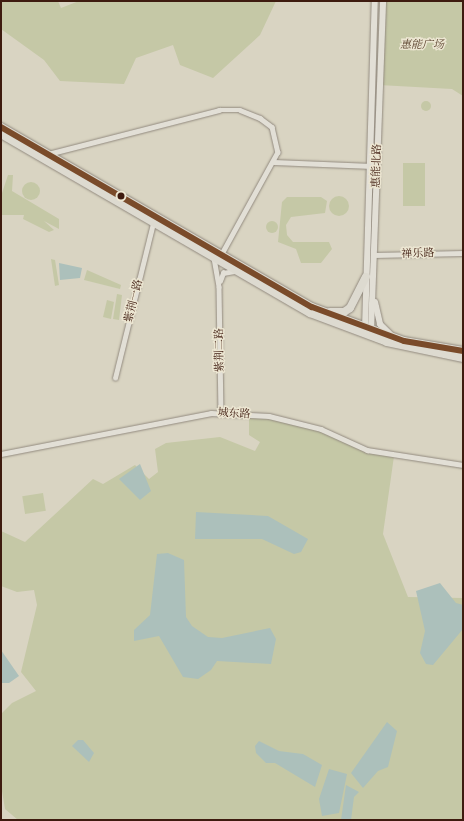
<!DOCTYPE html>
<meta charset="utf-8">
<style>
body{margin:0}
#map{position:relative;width:464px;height:821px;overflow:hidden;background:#d9d4c2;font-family:Alegreya,"Noto Serif SC",serif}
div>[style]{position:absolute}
.green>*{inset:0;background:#c5c8a6;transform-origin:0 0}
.round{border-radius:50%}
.water>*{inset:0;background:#acc0bb}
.roads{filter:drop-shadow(0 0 1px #928a7f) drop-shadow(0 0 1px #928a7f)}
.street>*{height:4.5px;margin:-2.25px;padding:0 2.25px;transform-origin:2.25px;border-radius:2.25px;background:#e2dfd6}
.secondary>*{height:6px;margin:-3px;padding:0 3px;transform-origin:3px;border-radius:3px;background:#e2dfd6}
.highway>*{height:8px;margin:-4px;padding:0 4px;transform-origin:4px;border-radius:4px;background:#dddad0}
.bus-1>*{height:6px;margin:-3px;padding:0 3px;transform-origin:3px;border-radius:3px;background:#7a4b2a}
.dots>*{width:11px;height:11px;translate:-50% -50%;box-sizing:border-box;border:2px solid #ece6d2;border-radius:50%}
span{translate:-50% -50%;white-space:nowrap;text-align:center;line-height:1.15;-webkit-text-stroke:3px #ece6d2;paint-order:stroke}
.park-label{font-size:11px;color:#5c442f;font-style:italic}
.street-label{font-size:11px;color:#3e1b0f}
.frame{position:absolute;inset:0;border:2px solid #3e1b0f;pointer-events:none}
</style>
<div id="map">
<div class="green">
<i style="clip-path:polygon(1px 1px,58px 1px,61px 8px,79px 1px,276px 1px,260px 35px,213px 78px,180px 65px,173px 45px,136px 58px,124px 84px,60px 81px,44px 60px,1px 29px)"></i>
<i style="clip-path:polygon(383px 1px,463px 1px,463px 96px,452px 89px,379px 85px)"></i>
<i class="round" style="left:421px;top:101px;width:10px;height:10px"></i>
<i style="left:403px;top:163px;width:22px;height:43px"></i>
<i style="clip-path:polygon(8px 175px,13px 175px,12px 191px,59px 219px,59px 229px,44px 221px,54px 230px,49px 232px,23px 219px,24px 215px,1px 215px,1px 196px)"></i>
<i class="round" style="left:22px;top:182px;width:18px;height:18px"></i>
<i class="round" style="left:329px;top:196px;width:20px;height:20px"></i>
<i style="clip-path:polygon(321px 197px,327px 201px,325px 213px,291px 217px,286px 225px,287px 235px,293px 242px,329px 242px,332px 249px,321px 263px,301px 263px,296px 249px,278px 242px,282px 202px,287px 197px)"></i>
<i class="round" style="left:266px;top:221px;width:12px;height:12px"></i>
<i style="clip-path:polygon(51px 259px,55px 260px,59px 285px,55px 286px)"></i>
<i style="clip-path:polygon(87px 270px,121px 285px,120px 289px,84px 280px)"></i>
<i style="clip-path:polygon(117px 294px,122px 295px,119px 320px,113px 319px)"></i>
<i style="clip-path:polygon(107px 300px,114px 302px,111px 319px,103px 317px)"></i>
<i style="clip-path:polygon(249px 415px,269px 416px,321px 429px,360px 448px,394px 456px,383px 534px,408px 597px,463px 598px,463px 820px,18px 820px,5px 809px,1px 785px,1px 714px,12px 703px,36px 691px,21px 672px,37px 605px,34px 590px,17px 592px,1px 586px,1px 531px,25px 542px,93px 479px,103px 484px,135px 465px,149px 479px,158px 472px,155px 449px,166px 443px,220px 437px,255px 451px,260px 442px,249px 435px)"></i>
<i style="left:43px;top:493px;width:18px;height:21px;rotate:81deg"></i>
</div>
<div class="water">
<i style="clip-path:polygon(59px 263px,82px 268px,80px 278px,60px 280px)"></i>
<i style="clip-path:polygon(140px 464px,151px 491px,140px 500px,119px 479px)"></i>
<i style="clip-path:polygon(196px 512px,268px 516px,308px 539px,301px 552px,294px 554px,262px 539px,195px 539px)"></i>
<i style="clip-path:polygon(168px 553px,184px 560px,186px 617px,192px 626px,208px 637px,222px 638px,270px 628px,276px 639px,271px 664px,217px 661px,211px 670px,198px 679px,183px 677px,159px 636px,134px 641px,134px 630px,150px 615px,157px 554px)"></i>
<i style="clip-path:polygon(440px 583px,456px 603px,463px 605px,463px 629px,433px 665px,426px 664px,420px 653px,425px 631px,416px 591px)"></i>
<i style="clip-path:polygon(1px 650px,19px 676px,9px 683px,1px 683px)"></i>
<i style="clip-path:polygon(387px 722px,397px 731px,388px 767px,378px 771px,363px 788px,351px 773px)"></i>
<i style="clip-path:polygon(78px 740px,83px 740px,94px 753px,89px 762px,72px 746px)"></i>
<i style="clip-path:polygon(259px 741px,279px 751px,303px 754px,322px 765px,315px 787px,275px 763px,266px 763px,256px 753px,255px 746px)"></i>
<i style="clip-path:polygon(329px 769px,347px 774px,339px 813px,322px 816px,319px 799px)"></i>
<i style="clip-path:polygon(346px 785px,359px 792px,354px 797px,351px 820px,341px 820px)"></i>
</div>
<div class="roads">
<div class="street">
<i style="left:48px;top:154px;width:177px;rotate:-14.4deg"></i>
<i style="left:219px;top:110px;width:21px"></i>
<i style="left:240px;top:110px;width:22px;rotate:22deg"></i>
<i style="left:260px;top:118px;width:15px;rotate:37deg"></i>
<i style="left:272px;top:127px;width:26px;rotate:77deg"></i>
<i style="left:278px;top:152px;width:116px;rotate:118.8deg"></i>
<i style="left:274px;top:162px;width:98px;rotate:2.3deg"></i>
<i style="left:374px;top:255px;width:89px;rotate:-1.3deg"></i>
<i style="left:214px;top:258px;width:29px;rotate:80deg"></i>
<i style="left:219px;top:287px;width:127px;rotate:89.1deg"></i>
<i style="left:220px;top:281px;width:9px;rotate:-69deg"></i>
<i style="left:223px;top:273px;width:11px;rotate:-10deg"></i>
<i style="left:115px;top:378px;width:160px;rotate:-76.2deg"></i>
<i style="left:1px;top:454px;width:214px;rotate:-11deg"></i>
<i style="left:211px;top:413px;width:58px;rotate:3deg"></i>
<i style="left:269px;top:416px;width:54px;rotate:14deg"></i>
<i style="left:321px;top:429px;width:51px;rotate:24.5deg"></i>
<i style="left:367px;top:450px;width:97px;rotate:8.9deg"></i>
</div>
<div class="secondary">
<i style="left:375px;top:302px;width:23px;rotate:77deg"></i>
<i style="left:380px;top:324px;width:14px;rotate:45deg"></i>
<i style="left:365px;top:329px;width:328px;rotate:-88.3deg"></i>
<i style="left:371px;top:331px;width:330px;rotate:-87.9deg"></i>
</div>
<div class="highway">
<i style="left:1px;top:127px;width:359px;rotate:30.1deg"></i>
<i style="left:312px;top:307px;width:98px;rotate:20.3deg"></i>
<i style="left:404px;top:341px;width:60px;rotate:9.6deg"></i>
<i style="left:1px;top:134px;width:357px;rotate:30.1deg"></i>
<i style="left:310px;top:313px;width:82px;rotate:20.6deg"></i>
<i style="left:387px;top:342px;width:78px;rotate:11.9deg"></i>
<i style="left:330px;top:312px;width:14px"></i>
<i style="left:344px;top:312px;width:7px;rotate:-34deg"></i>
<i style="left:350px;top:308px;width:35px;rotate:-63deg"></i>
</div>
</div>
<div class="bus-1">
<i style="left:1px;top:127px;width:359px;rotate:30.1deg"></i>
<i style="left:312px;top:307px;width:98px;rotate:20.3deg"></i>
<i style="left:404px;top:341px;width:60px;rotate:9.6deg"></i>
</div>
<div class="dots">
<i style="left:121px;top:196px;background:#3e1b0f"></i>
</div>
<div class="park-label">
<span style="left:422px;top:45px">惠能广场</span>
</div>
<div class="street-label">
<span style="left:377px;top:166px;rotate:-88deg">惠能北路</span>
<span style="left:418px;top:254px;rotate:-2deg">禅乐路</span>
<span style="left:134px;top:301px;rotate:-76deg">紫荆一路</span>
<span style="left:220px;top:350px;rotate:-91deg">紫荆二路</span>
<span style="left:234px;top:414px;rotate:3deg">城东路</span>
</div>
<div class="frame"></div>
</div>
